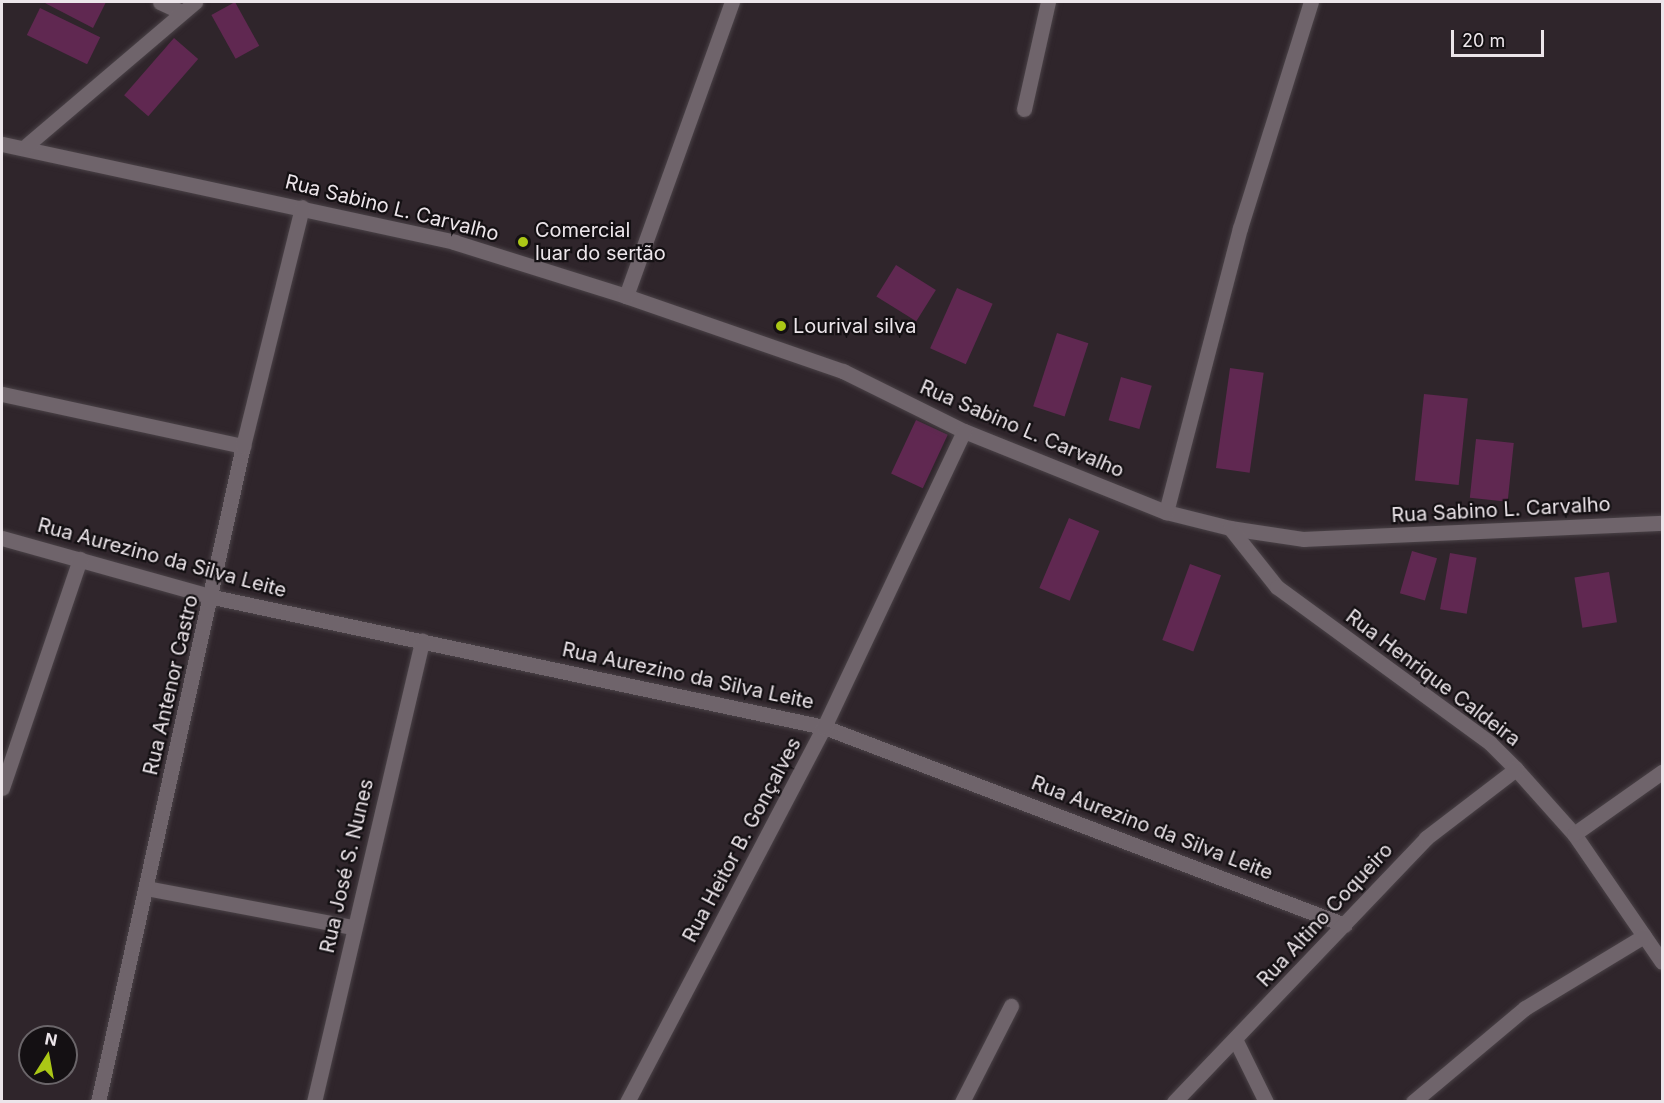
<!DOCTYPE html>
<meta charset="utf-8">
<style>
body{margin:0}
#map{position:relative;width:1664px;height:1103px;overflow:hidden;background:#2f252b;font-family:Inter,sans-serif}
div>[style]{position:absolute}
.building>*{inset:0;background:#602851;transform-origin:0 0}
.roads{filter:drop-shadow(0 0 2px #4a4247) drop-shadow(0 0 2px #4a4247)}
.minor>*{height:15px;margin:-7.5px;padding:0 7.5px;transform-origin:7.5px;border-radius:7.5px;background:#6f646b}
.dots>*{width:16px;height:16px;translate:-50% -50%;box-sizing:border-box;border:3px solid #141013;border-radius:50%}
span{translate:-50% -50%;white-space:nowrap;text-align:center;line-height:1.15;-webkit-text-stroke:4.5px #141013;paint-order:stroke}
.street-label{font-size:20px;color:#ece5ea}
.poi-label{font-size:20px;color:#ece5ea}
.left{translate:0 -50%;text-align:left}
.frame{position:absolute;inset:0;border:3px solid #ece5ea;pointer-events:none}
.north{position:absolute;left:18px;top:1025px;width:60px;height:60px;box-sizing:border-box;background:#141013;border:2px solid #6a6569;border-radius:50%;rotate:11deg;font-size:16px;font-weight:700;line-height:24px;text-align:center;color:#ece5ea}
.north::after{content:'';display:block;margin:auto;width:21px;height:27px;background:#abc716;clip-path:polygon(50% 0,100% 100%,50% 72%,0 100%)}
.scale{position:absolute;left:1451px;top:30px;width:93px;height:27px;box-sizing:border-box;border:3px solid #ece5ea;border-top:0;padding-left:8px;font-size:18px;line-height:21px;white-space:nowrap;color:#ece5ea;-webkit-text-stroke:4px #141013;paint-order:stroke}
</style>
<div id="map">
<div class="building">
<i style="clip-path:polygon(43px 2px,106px 2px,93px 28px)"></i>
<i style="left:235px;top:2px;width:50px;height:27px;rotate:61deg"></i>
<i style="left:40px;top:8px;width:67px;height:30px;rotate:26deg"></i>
<i style="left:174px;top:38px;width:32px;height:76px;rotate:41deg"></i>
<i style="left:896px;top:265px;width:47px;height:37px;rotate:32deg"></i>
<i style="left:957px;top:288px;width:39px;height:66px;rotate:24deg"></i>
<i style="left:1057px;top:333px;width:33px;height:77px;rotate:18deg"></i>
<i style="left:1230px;top:368px;width:34px;height:101px;rotate:8deg"></i>
<i style="left:1121px;top:377px;width:32px;height:45px;rotate:16deg"></i>
<i style="left:1424px;top:394px;width:44px;height:87px;rotate:6deg"></i>
<i style="left:916px;top:420px;width:35px;height:59px;rotate:25deg"></i>
<i style="left:1476px;top:439px;width:38px;height:59px;rotate:6deg"></i>
<i style="left:1069px;top:518px;width:33px;height:76px;rotate:23deg"></i>
<i style="left:1412px;top:551px;width:26px;height:44px;rotate:16deg"></i>
<i style="left:1450px;top:553px;width:27px;height:57px;rotate:10deg"></i>
<i style="left:1190px;top:564px;width:33px;height:81px;rotate:20deg"></i>
<i style="left:1609px;top:572px;width:51px;height:35px;rotate:81deg"></i>
</div>
<div class="roads">
<div class="minor">
<i style="left:160px;top:2px;width:23px;rotate:25deg"></i>
<i style="left:1024px;top:109px;width:110px;rotate:-77.4deg"></i>
<i style="left:2px;top:144px;width:463px;rotate:12.2deg"></i>
<i style="left:454px;top:242px;width:180px;rotate:17.4deg"></i>
<i style="left:626px;top:296px;width:230px;rotate:19.1deg"></i>
<i style="left:843px;top:371px;width:135px;rotate:26.4deg"></i>
<i style="left:964px;top:431px;width:218px;rotate:21.9deg"></i>
<i style="left:1166px;top:512px;width:66px;rotate:14deg"></i>
<i style="left:1230px;top:528px;width:75px;rotate:8.5deg"></i>
<i style="left:1304px;top:539px;width:358px;rotate:-2.6deg"></i>
<i style="left:27px;top:145px;width:221px;rotate:-40.4deg"></i>
<i style="left:626px;top:296px;width:313px;rotate:-70.2deg"></i>
<i style="left:2px;top:394px;width:247px;rotate:12.2deg"></i>
<i style="left:1166px;top:512px;width:293px;rotate:-75.4deg"></i>
<i style="left:1240px;top:228px;width:237px;rotate:-72.6deg"></i>
<i style="left:1230px;top:528px;width:75px;rotate:51.5deg"></i>
<i style="left:1277px;top:587px;width:264px;rotate:36.2deg"></i>
<i style="left:1490px;top:743px;width:37px;rotate:45deg"></i>
<i style="left:1516px;top:769px;width:87px;rotate:48.3deg"></i>
<i style="left:1574px;top:834px;width:155px;rotate:55.5deg"></i>
<i style="left:2px;top:538px;width:219px;rotate:15.6deg"></i>
<i style="left:213px;top:597px;width:625px;rotate:12.01deg"></i>
<i style="left:824px;top:727px;width:557px;rotate:20.81deg"></i>
<i style="left:2px;top:788px;width:242px;rotate:-71.2deg"></i>
<i style="left:1574px;top:834px;width:108px;rotate:-35.2deg"></i>
<i style="left:146px;top:888px;width:211px;rotate:10.7deg"></i>
<i style="left:1236px;top:1041px;width:68px;rotate:63.8deg"></i>
<i style="left:98px;top:1102px;width:672px;rotate:-77.54deg"></i>
<i style="left:243px;top:446px;width:246px;rotate:-76.1deg"></i>
<i style="left:314px;top:1102px;width:474px;rotate:-76.8deg"></i>
<i style="left:627px;top:1102px;width:424px;rotate:-62.3deg"></i>
<i style="left:824px;top:727px;width:327px;rotate:-64.7deg"></i>
<i style="left:962px;top:1102px;width:108px;rotate:-63deg"></i>
<i style="left:1174px;top:1102px;width:365px;rotate:-46.3deg"></i>
<i style="left:1426px;top:838px;width:113px;rotate:-37.5deg"></i>
<i style="left:1413px;top:1102px;width:146px;rotate:-40deg"></i>
<i style="left:1525px;top:1008px;width:139px;rotate:-31.2deg"></i>
</div>
</div>
<div class="dots">
<i style="left:523px;top:242px;background:#abc716"></i>
<i style="left:781px;top:326px;background:#abc716"></i>
</div>
<div class="street-label">
<span style="left:392px;top:208px;rotate:14deg">Rua Sabino L. Carvalho</span>
<span style="left:1022px;top:429px;rotate:23deg">Rua Sabino L. Carvalho</span>
<span style="left:1501px;top:510px;rotate:-3deg">Rua Sabino L. Carvalho</span>
<span style="left:162px;top:558px;rotate:15deg">Rua Aurezino da Silva Leite</span>
<span style="left:688px;top:676px;rotate:12deg">Rua Aurezino da Silva Leite</span>
<span style="left:1433px;top:678px;rotate:37deg">Rua Henrique Caldeira</span>
<span style="left:171px;top:685px;rotate:-77deg">Rua Antenor Castro</span>
<span style="left:1152px;top:828px;rotate:21deg">Rua Aurezino da Silva Leite</span>
<span style="left:742px;top:840px;rotate:-62deg">Rua Heitor B. Gonçalves</span>
<span style="left:347px;top:866px;rotate:-77deg">Rua José S. Nunes</span>
<span style="left:1325px;top:915px;rotate:-47deg">Rua Altino Coqueiro</span>
</div>
<div class="poi-label">
<span class="left" style="left:535px;top:242px">Comercial<br>luar do sertão</span>
<span class="left" style="left:793px;top:326px">Lourival silva</span>
</div>
<div class="frame"></div>
<div class="north">N</div>
<div class="scale">20 m</div>
</div>
